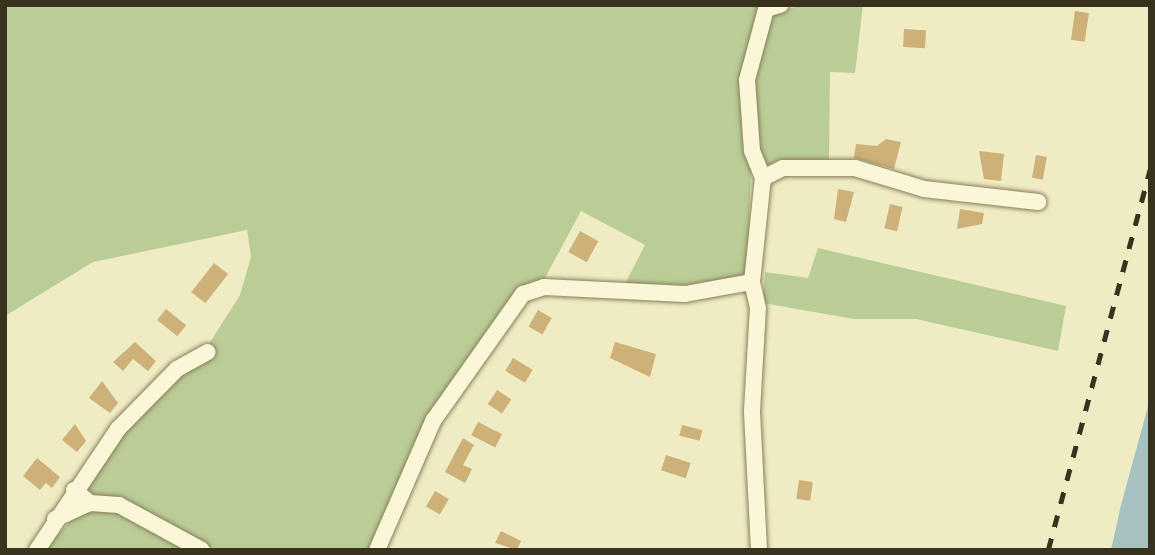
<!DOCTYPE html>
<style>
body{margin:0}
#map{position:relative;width:1155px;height:555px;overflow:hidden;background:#efecc4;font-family:"Noto Serif",serif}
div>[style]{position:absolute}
.green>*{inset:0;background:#bacd97}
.water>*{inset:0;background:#a6c2c0}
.building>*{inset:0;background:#cdb179;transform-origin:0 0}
.roads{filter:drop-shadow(0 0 2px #897f5a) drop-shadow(0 0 2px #897f5a)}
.street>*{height:16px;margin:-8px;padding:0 8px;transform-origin:8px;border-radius:8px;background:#f9f7d7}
.rail>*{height:4.5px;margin-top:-2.25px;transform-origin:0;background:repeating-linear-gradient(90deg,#39321e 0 12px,transparent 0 24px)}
span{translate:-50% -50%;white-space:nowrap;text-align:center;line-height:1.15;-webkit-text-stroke:5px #f6f4d3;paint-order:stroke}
.frame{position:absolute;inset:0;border:7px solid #39321e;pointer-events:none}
</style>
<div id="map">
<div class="green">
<i style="clip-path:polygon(5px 5px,767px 5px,757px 20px,747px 275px,692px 287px,623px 288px,645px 245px,581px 211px,544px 280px,469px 364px,371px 550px,217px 550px,85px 491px,122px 432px,179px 372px,210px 357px,209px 344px,240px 295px,251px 257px,247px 230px,93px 262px,5px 316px)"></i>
<i style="clip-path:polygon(802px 5px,863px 5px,855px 73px,830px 72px,829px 160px,775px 165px,763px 163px,759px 151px,753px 79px,764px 24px,774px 13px)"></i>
<i style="clip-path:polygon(818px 248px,1066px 306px,1058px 351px,916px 319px,854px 319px,763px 303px,765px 272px,808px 278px)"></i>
<i style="clip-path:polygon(113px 508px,193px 550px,43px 550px,71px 521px,91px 509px)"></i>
</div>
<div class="water">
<i style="clip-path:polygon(1150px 399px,1150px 550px,1111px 550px,1121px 505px)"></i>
</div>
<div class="building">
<i style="left:1075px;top:11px;width:14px;height:29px;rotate:8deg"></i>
<i style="left:904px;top:29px;width:22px;height:18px;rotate:3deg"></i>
<i style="clip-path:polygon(886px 139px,901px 142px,894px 169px,854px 158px,856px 144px,877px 146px)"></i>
<i style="clip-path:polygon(979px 151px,1004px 154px,1001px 181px,984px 179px)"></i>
<i style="left:1036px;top:155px;width:11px;height:23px;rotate:10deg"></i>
<i style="clip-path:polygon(838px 189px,854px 192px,846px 222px,834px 219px)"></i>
<i style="left:890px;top:204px;width:13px;height:25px;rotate:13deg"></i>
<i style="clip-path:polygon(960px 209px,984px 213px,982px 224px,957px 229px)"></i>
<i style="left:580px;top:231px;width:21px;height:24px;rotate:29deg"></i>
<i style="left:214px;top:263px;width:18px;height:37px;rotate:38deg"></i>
<i style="left:166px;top:309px;width:26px;height:14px;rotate:39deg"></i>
<i style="left:538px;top:310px;width:16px;height:19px;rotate:30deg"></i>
<i style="clip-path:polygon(135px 342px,156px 361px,148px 371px,133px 359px,123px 371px,113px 362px)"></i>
<i style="clip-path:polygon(615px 342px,656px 354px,650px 377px,610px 358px)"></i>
<i style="left:513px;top:358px;width:23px;height:15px;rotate:31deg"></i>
<i style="clip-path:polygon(102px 381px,118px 403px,110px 413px,89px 398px)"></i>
<i style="left:497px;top:390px;width:17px;height:17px;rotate:33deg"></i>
<i style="left:478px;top:422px;width:27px;height:15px;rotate:27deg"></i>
<i style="clip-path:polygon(75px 424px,86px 441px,77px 452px,62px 440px)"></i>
<i style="left:682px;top:425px;width:21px;height:11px;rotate:14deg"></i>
<i style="clip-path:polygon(463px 438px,474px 445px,463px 465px,472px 469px,465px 483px,445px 472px)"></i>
<i style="left:666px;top:455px;width:26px;height:16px;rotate:18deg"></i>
<i style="clip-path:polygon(37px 458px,60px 477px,52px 488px,46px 483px,40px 490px,23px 476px)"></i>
<i style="left:799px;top:480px;width:14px;height:19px;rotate:8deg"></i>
<i style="left:435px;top:491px;width:16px;height:18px;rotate:30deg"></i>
<i style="clip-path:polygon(501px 531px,521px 541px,517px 550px,495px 543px)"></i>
</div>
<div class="roads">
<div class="street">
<i style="left:763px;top:178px;width:29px;rotate:-112deg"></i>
<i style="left:752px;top:151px;width:71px;rotate:-94deg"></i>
<i style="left:747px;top:80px;width:73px;rotate:-75deg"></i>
<i style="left:766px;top:9px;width:15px;rotate:-16deg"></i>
<i style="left:74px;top:490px;width:21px;rotate:39deg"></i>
<i style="left:90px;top:503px;width:29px;rotate:4deg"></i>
<i style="left:119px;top:505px;width:94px;rotate:28.5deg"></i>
<i style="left:55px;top:519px;width:38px;rotate:-25deg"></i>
<i style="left:37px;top:550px;width:146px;rotate:-56.2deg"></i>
<i style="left:118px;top:429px;width:84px;rotate:-45.5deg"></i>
<i style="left:177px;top:369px;width:35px;rotate:-29deg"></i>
<i style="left:377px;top:550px;width:141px;rotate:-66.5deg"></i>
<i style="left:433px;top:421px;width:156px;rotate:-54.7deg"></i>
<i style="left:523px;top:294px;width:22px;rotate:-18deg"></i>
<i style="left:544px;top:287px;width:141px;rotate:2.8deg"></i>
<i style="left:685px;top:294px;width:68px;rotate:-10.2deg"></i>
<i style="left:759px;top:550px;width:139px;rotate:-92.9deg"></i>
<i style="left:752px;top:411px;width:103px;rotate:-86.7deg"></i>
<i style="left:758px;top:308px;width:27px;rotate:-103deg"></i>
<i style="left:752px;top:282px;width:105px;rotate:-84deg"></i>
<i style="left:763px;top:178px;width:22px;rotate:-27deg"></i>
<i style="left:783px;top:168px;width:72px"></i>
<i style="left:855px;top:168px;width:72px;rotate:16.9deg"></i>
<i style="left:924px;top:189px;width:115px;rotate:6.5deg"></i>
</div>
</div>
<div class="rail">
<i style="left:1048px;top:550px;width:394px;rotate:-75deg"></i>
</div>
<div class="frame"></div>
</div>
